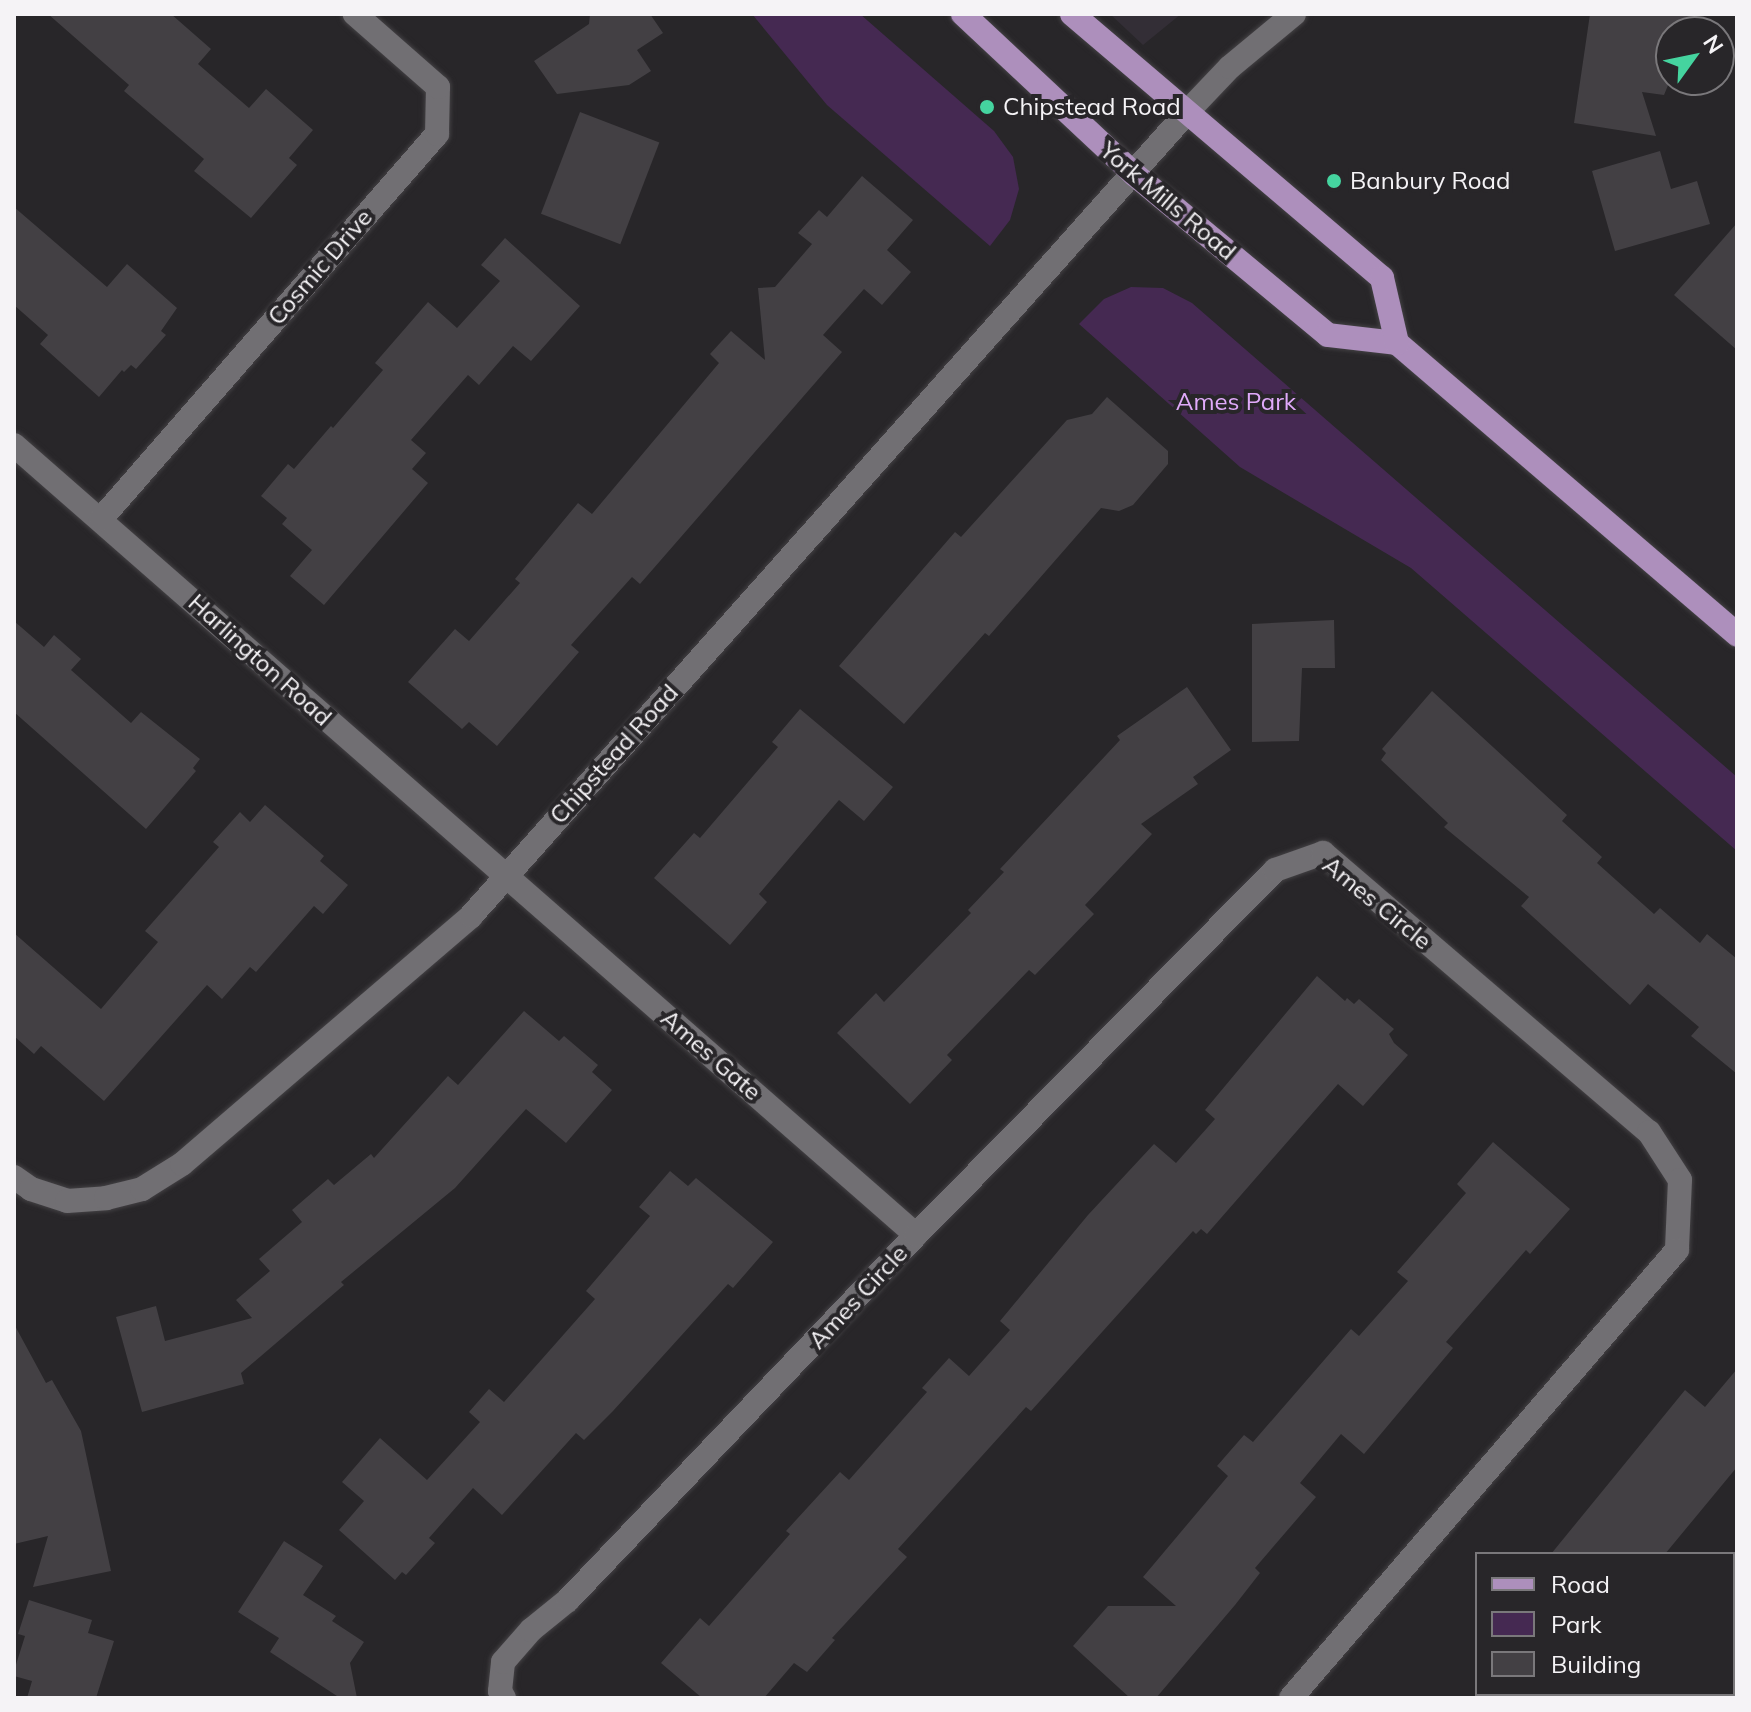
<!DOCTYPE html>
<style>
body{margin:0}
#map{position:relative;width:1751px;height:1712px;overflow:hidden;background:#282629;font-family:Mulish,sans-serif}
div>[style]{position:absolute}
.built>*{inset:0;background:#332e36}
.green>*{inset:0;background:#452952}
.building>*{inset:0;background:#434044;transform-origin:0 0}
.roads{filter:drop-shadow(0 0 2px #434144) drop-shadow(0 0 2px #434144)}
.minor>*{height:24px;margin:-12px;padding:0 12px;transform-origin:12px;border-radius:12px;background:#716f73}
.major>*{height:24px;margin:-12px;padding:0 12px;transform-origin:12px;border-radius:12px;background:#ad8fbc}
.dots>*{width:22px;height:22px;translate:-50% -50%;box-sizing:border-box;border:4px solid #282629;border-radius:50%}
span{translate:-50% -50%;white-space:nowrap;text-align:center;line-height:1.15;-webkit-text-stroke:8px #282629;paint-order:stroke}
.poi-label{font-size:24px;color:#f5f3f6}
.left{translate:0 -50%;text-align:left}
.street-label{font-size:24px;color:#f5f3f6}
.park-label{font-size:24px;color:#e0aafa}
.frame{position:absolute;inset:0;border:16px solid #f5f3f6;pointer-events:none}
.legend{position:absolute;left:1475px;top:1552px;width:260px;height:144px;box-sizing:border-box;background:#282629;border:2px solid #7a787b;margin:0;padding:10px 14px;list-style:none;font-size:24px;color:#f5f3f6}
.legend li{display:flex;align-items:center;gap:16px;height:40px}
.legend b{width:40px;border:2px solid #7a787b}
.north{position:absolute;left:1655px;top:16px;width:80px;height:80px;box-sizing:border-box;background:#282629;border:2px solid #7a787b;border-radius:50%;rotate:57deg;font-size:22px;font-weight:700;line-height:32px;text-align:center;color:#f5f3f6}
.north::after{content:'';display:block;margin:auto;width:28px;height:36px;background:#45d49f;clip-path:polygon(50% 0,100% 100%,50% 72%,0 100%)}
</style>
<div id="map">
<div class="built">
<i style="clip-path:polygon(1110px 14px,1181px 14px,1143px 45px)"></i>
</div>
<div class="green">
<i style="clip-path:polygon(752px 14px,860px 14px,994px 131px,1013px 157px,1019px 189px,1010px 220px,990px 246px,827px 105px)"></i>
<i style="clip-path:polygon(1131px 287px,1163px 288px,1192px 303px,1737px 777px,1737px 851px,1411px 568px,1240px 467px,1079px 324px,1104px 299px)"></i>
<i style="clip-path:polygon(1737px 1597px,1737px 1698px,1651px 1698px,1655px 1694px,1733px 1694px,1733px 1601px)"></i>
</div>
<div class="building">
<i style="clip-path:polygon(48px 14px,171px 14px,211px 49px,198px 64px,249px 108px,266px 89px,313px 130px,289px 158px,297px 165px,251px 218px,194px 171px,204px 159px,124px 91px,129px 85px)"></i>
<i style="clip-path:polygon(590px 14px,650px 14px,663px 33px,637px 50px,651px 71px,629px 85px,557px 94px,534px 61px,589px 24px)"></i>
<i style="clip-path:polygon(1590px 14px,1698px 14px,1690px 32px,1671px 32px,1671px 78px,1664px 95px,1642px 92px,1656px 136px,1574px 123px)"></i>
<i style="left:580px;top:112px;width:85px;height:109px;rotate:21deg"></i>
<i style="clip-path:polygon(1660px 151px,1671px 189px,1697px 181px,1710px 224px,1615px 251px,1592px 171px)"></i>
<i style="clip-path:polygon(862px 176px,913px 220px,887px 250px,911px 272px,882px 305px,864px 289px,823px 335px,842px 352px,640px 584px,632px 577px,571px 645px,579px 652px,497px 746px,469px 722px,462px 729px,408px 682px,455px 629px,469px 641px,520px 583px,515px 579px,578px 503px,592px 514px,719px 363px,710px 354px,731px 331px,765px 360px,758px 288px,775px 287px,812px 244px,798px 233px,819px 210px,827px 217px)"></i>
<i style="clip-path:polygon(14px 207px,107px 287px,127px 264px,177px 308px,161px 331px,166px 335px,136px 369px,131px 365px,124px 372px,122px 370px,99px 397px,40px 344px,48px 335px,14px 305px)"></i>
<i style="clip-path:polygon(1737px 223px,1737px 350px,1674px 295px)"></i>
<i style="clip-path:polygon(505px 238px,580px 306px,531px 361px,513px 346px,479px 385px,468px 375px,411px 440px,426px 453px,412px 469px,428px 483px,324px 605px,290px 576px,312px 550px,282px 524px,287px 518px,261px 496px,288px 464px,294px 469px,331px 426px,333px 428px,383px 370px,375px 363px,428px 302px,457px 328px,500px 281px,481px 265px)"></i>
<i style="clip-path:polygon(1107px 397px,1168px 451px,1168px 464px,1133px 505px,1119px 511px,1101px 508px,989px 636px,985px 633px,904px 724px,839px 666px,955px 532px,961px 537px,1067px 420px,1092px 414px)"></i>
<i style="clip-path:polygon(1334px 620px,1335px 668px,1302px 668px,1299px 741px,1252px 742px,1252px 624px)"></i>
<i style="clip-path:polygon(14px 621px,44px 647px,54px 635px,81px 659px,71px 670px,131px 723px,141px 712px,200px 759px,193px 768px,196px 771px,146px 829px,14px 712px)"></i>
<i style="clip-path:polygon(1187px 687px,1231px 750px,1193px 777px,1198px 784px,1141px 824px,1152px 834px,1085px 905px,1094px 914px,1035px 975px,1029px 970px,947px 1055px,952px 1060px,910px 1104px,837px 1033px,876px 993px,884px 1002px,971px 913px,968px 910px,1004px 872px,1000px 869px,1120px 740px,1117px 736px)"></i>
<i style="clip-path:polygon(1432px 691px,1567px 815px,1562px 821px,1602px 857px,1597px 863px,1654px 914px,1660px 908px,1700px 943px,1707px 934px,1737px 959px,1737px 1074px,1691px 1036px,1699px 1027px,1648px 984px,1630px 1005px,1600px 978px,1521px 906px,1529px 897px,1444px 827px,1448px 823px,1381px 760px,1386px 753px,1382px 749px)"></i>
<i style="clip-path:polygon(800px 709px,893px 787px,864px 821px,839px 800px,759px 894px,767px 902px,730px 945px,654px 878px,694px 833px,700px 838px,778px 747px,772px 742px)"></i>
<i style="clip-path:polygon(265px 805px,324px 856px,320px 861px,348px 885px,323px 914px,314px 906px,256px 972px,250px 967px,222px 999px,207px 985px,104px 1101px,41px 1046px,34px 1054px,14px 1036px,14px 933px,101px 1009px,158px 942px,145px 931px,219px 847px,213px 842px,240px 812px,250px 822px)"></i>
<i style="clip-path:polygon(1317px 976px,1345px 1001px,1347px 998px,1354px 1004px,1359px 999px,1394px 1029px,1389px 1034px,1394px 1043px,1408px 1055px,1363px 1106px,1338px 1084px,1207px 1234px,1201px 1229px,1196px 1234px,1193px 1231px,1031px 1411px,1026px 1407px,898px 1549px,907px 1557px,832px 1638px,835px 1640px,807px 1672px,794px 1663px,764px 1698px,702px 1698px,661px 1663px,700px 1618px,709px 1626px,790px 1534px,786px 1531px,840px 1472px,849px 1480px,927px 1392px,922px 1388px,949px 1358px,969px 1376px,1010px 1330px,1000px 1321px,1088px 1215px,1154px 1144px,1176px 1163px,1215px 1119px,1205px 1110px)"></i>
<i style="clip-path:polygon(524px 1011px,559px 1041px,564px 1036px,598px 1065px,592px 1072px,612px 1090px,566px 1143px,526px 1109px,455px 1188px,341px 1282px,344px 1285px,241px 1373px,244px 1384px,142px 1412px,116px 1317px,156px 1306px,165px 1341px,252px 1318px,236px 1300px,270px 1271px,259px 1259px,302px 1222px,292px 1210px,328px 1179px,334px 1185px,371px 1154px,374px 1158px,448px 1076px,458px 1085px)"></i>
<i style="clip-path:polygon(1493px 1142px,1570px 1209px,1530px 1254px,1526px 1250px,1446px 1342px,1453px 1348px,1364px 1454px,1341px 1434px,1300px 1483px,1316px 1497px,1255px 1568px,1260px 1573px,1235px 1605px,1156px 1698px,1130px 1698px,1073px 1646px,1108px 1606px,1176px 1606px,1143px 1577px,1228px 1476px,1217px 1466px,1244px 1435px,1253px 1442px,1351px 1329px,1359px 1336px,1408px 1281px,1397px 1272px,1466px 1193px,1457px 1184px)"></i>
<i style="clip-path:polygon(670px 1171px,688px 1186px,696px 1178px,773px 1242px,733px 1288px,728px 1284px,613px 1411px,584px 1440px,576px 1433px,502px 1515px,473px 1488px,429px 1538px,435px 1543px,406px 1575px,402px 1572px,395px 1580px,339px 1530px,364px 1501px,342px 1482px,380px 1438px,427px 1480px,480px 1422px,469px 1412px,489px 1389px,504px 1402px,595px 1299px,586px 1291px,650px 1216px,639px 1207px)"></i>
<i style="clip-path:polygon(14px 1324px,46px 1383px,52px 1380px,81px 1431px,111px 1571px,33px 1587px,48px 1536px,14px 1544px)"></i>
<i style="clip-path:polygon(1737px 1369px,1737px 1467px,1665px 1554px,1551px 1554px,1685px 1390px,1705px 1407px)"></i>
<i style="clip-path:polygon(284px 1541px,323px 1566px,303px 1595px,336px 1616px,332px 1621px,364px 1642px,350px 1663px,357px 1698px,340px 1698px,270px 1652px,279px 1638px,238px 1612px)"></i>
<i style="clip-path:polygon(29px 1600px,92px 1620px,88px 1633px,114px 1641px,96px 1698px,27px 1698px,32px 1681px,14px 1676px,14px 1671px,25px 1636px,18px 1634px)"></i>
</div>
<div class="roads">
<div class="minor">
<i style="left:14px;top:445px;width:1199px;rotate:41.21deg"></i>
<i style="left:101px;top:519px;width:511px;rotate:-48.89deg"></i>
<i style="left:437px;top:134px;width:47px;rotate:-88.8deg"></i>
<i style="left:438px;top:87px;width:111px;rotate:-138.7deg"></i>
<i style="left:14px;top:1177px;width:21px;rotate:35deg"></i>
<i style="left:31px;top:1189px;width:38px;rotate:18deg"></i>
<i style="left:67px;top:1201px;width:39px;rotate:-4deg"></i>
<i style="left:106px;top:1198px;width:37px;rotate:-14deg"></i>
<i style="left:142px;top:1189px;width:47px;rotate:-32deg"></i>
<i style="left:182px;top:1164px;width:381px;rotate:-40.6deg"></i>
<i style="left:471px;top:916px;width:1079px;rotate:-48.3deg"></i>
<i style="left:1189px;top:110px;width:59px;rotate:-46.4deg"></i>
<i style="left:1230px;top:67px;width:83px;rotate:-39.6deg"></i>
<i style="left:504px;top:1698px;width:8px;rotate:-120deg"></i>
<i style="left:500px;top:1691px;width:29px;rotate:-84deg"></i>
<i style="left:503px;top:1662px;width:43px;rotate:-48.8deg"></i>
<i style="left:531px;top:1630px;width:48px;rotate:-39deg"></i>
<i style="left:568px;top:1600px;width:504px;rotate:-46.37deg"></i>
<i style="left:916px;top:1235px;width:512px;rotate:-45.47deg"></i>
<i style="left:1275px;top:870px;width:51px;rotate:-19.5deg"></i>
<i style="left:1323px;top:853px;width:429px;rotate:40.6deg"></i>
<i style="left:1649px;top:1132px;width:57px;rotate:57.1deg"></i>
<i style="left:1680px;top:1180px;width:70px;rotate:92.5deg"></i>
<i style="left:1677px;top:1250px;width:591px;rotate:130.75deg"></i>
</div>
<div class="major">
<i style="left:963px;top:14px;width:234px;rotate:43.1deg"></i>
<i style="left:1134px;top:174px;width:252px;rotate:39.7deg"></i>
<i style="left:1328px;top:335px;width:69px;rotate:6.6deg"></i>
<i style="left:1397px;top:343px;width:448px;rotate:40.6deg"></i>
<i style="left:1072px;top:14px;width:407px;rotate:40.4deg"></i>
<i style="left:1382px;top:278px;width:67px;rotate:77deg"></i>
</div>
</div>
<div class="dots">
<i style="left:987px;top:107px;background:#45d49f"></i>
<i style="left:1334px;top:181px;background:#45d49f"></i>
</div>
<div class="poi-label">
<span class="left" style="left:1003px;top:107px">Chipstead Road</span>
<span class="left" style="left:1350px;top:181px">Banbury Road</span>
</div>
<div class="street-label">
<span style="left:1168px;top:201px;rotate:40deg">York Mills Road</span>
<span style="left:320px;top:267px;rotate:-49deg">Cosmic Drive</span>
<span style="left:260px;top:660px;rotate:42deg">Harlington Road</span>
<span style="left:614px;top:754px;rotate:-48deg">Chipstead Road</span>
<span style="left:1377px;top:903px;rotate:39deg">Ames Circle</span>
<span style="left:711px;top:1055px;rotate:41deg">Ames Gate</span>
<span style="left:858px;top:1297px;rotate:-47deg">Ames Circle</span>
</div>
<div class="park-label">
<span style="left:1236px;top:402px">Ames Park</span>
</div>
<div class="frame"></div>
<ul class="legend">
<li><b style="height:10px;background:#ad8fbc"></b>Road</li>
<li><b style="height:22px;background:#452952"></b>Park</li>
<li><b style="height:22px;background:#434044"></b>Building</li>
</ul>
<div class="north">N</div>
</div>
